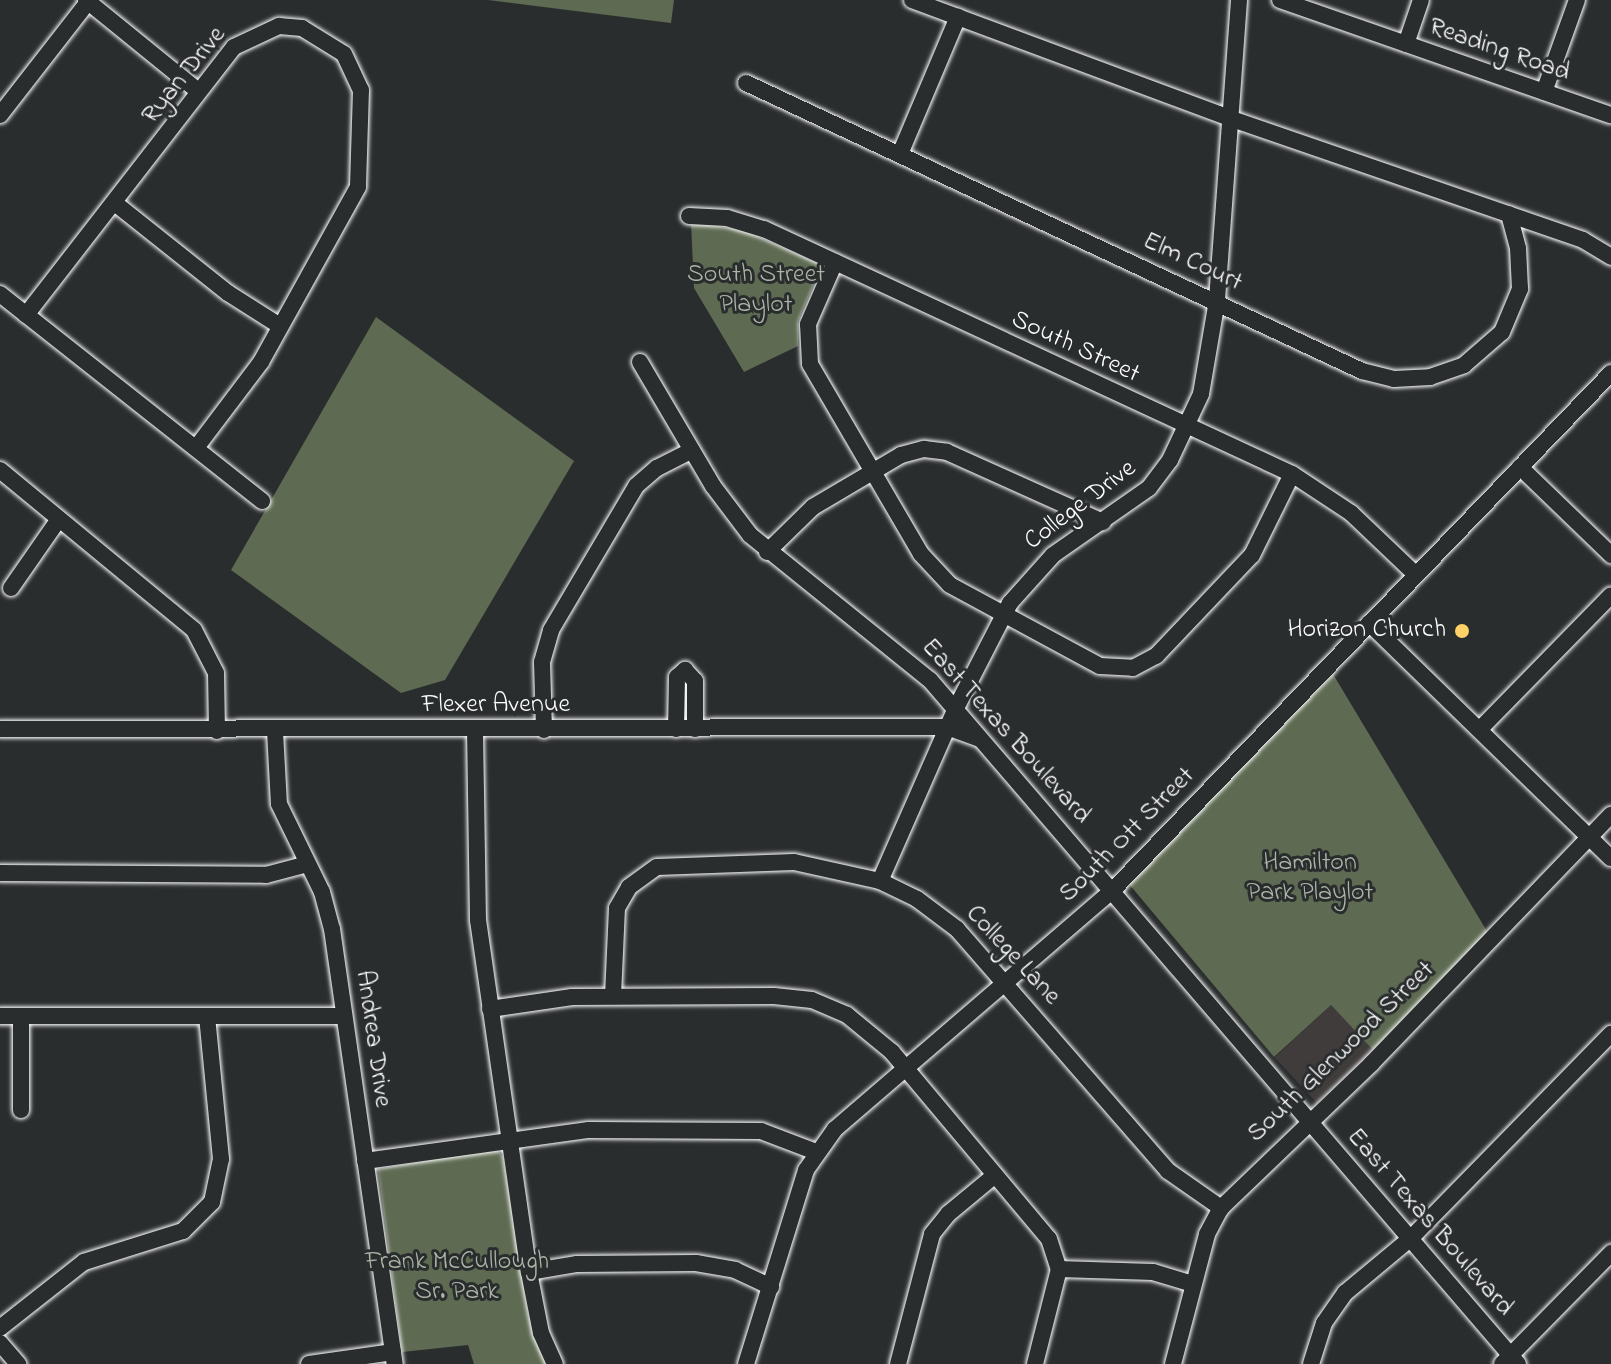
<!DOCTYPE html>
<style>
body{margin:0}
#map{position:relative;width:1611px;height:1364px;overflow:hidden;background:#2a2d2e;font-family:"Indie Flower",sans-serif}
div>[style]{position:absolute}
.built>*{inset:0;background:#403c3b;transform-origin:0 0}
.green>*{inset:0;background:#5e6b52}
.roads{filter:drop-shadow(0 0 2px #fff) drop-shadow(0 0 2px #fff)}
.minor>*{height:16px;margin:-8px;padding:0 8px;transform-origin:8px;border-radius:8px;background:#2a2d2e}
.dots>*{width:22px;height:22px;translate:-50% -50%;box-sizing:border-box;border:4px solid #2a2d2e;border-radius:50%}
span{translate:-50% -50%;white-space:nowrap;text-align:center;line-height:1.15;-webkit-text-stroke:6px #2a2d2e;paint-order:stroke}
.street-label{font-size:26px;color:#fff}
.park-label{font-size:26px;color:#aeb5a8}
.poi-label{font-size:26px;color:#fff}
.right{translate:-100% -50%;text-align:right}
</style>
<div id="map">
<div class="built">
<i style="left:1331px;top:1005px;width:62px;height:77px;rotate:47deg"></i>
</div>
<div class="green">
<i style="clip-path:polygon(488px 0,674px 0,671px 23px)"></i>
<i style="clip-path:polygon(691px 222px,745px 231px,817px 263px,819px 272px,798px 321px,798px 346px,744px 372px,694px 288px)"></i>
<i style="clip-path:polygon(376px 317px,574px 461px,445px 680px,401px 693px,231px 570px)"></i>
<i style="clip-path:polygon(1333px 674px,1488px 933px,1373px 1050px,1331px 1005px,1274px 1057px,1129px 884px)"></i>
<i style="clip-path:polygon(496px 1149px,503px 1157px,528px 1315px,548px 1364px,474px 1364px,468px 1345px,402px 1352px,378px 1169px)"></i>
</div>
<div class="roads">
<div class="minor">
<i style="left:86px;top:0;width:144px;rotate:39.1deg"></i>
<i style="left:912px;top:0;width:338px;rotate:20.4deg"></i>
<i style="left:1229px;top:118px;width:374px;rotate:19deg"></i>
<i style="left:1583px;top:240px;width:33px;rotate:31deg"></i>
<i style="left:1280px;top:0;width:350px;rotate:19.2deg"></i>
<i style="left:1406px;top:44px;width:46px;rotate:-71.2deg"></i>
<i style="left:746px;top:83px;width:680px;rotate:25.06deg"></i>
<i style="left:1362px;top:371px;width:33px;rotate:14deg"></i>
<i style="left:1394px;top:379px;width:36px;rotate:-3deg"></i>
<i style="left:1430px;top:377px;width:36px;rotate:-19deg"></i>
<i style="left:1464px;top:365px;width:50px;rotate:-41deg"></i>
<i style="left:1502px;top:332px;width:47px;rotate:-67.3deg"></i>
<i style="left:1520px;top:289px;width:41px;rotate:-92.8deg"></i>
<i style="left:1518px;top:248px;width:35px;rotate:-105deg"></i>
<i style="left:1544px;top:92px;width:98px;rotate:-70.3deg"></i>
<i style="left:0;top:115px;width:143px;rotate:-52.1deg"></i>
<i style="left:900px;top:154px;width:149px;rotate:-67.1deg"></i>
<i style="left:116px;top:204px;width:143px;rotate:38.5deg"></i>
<i style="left:228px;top:293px;width:62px;rotate:32.4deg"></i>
<i style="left:689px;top:216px;width:38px;rotate:3deg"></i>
<i style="left:727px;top:218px;width:39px;rotate:17deg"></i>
<i style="left:764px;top:229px;width:582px;rotate:24.89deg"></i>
<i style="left:1292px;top:474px;width:71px;rotate:33.5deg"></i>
<i style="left:1351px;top:513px;width:90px;rotate:43.6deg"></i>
<i style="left:835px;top:262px;width:68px;rotate:113.5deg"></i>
<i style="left:808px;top:324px;width:40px;rotate:87.1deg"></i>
<i style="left:810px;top:364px;width:220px;rotate:59.7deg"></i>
<i style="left:921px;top:554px;width:42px;rotate:46.9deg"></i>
<i style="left:950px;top:585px;width:170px;rotate:28.4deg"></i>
<i style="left:1100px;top:666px;width:33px;rotate:3deg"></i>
<i style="left:1133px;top:668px;width:26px;rotate:-28deg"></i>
<i style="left:1156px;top:656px;width:139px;rotate:-46.5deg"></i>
<i style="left:1252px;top:555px;width:90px;rotate:-63.7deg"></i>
<i style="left:0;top:294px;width:334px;rotate:38.3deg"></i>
<i style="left:26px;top:315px;width:339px;rotate:-52.2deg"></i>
<i style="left:234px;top:47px;width:50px;rotate:-25deg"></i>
<i style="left:279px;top:26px;width:23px;rotate:5deg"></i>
<i style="left:302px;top:28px;width:49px;rotate:31.8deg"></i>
<i style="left:344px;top:54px;width:40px;rotate:65deg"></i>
<i style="left:361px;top:90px;width:97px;rotate:91.8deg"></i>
<i style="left:358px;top:187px;width:200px;rotate:119deg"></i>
<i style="left:261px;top:362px;width:108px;rotate:127.1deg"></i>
<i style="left:640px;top:362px;width:144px;rotate:59.5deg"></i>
<i style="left:713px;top:486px;width:61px;rotate:52.9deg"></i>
<i style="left:750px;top:535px;width:231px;rotate:38.9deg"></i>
<i style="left:930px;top:680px;width:902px;rotate:49.32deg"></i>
<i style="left:1520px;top:467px;width:127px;rotate:44deg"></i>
<i style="left:0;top:470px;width:251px;rotate:39.5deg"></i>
<i style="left:194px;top:630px;width:48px;rotate:62.9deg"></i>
<i style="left:216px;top:673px;width:58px;rotate:89deg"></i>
<i style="left:767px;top:552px;width:64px;rotate:-44.4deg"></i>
<i style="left:813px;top:507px;width:102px;rotate:-30.6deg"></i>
<i style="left:901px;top:455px;width:24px;rotate:-15deg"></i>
<i style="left:924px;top:449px;width:23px;rotate:7deg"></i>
<i style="left:947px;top:452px;width:171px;rotate:24.2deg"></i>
<i style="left:11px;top:588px;width:84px;rotate:-55.2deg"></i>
<i style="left:1369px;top:623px;width:337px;rotate:44.2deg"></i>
<i style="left:0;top:729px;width:947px;rotate:-0.12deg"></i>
<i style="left:947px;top:727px;width:35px;rotate:20deg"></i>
<i style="left:676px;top:729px;width:52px;rotate:-88.9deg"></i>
<i style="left:677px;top:677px;width:11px;rotate:-41deg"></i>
<i style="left:685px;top:670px;width:15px;rotate:48deg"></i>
<i style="left:695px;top:681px;width:48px;rotate:90deg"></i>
<i style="left:1480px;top:729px;width:187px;rotate:-45.6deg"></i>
<i style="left:475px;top:730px;width:190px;rotate:89.1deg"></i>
<i style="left:478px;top:920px;width:356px;rotate:81.8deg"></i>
<i style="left:529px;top:1272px;width:62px;rotate:78.9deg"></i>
<i style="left:541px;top:1333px;width:34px;rotate:66deg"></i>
<i style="left:544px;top:730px;width:68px;rotate:-91.7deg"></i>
<i style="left:542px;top:662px;width:33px;rotate:-74deg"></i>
<i style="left:551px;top:630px;width:167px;rotate:-59.4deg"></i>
<i style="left:636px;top:486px;width:28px;rotate:-41deg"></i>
<i style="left:657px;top:468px;width:39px;rotate:-27deg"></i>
<i style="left:275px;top:731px;width:73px;rotate:86.9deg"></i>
<i style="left:279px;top:804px;width:98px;rotate:64deg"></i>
<i style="left:322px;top:892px;width:38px;rotate:75deg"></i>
<i style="left:332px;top:929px;width:440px;rotate:81.8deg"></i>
<i style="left:0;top:873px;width:266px;rotate:0.4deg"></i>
<i style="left:266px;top:875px;width:43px;rotate:-14.7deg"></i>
<i style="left:880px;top:881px;width:189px;rotate:-66.3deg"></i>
<i style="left:956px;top:708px;width:118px;rotate:-62.8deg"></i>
<i style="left:1010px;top:603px;width:64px;rotate:-48.1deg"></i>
<i style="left:1053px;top:555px;width:117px;rotate:-34.9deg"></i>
<i style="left:1149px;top:488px;width:35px;rotate:-53deg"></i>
<i style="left:1170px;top:460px;width:73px;rotate:-64.8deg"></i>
<i style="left:1201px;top:394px;width:95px;rotate:-80.3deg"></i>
<i style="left:1217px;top:300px;width:301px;rotate:-85.8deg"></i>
<i style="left:613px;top:996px;width:88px;rotate:-87.4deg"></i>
<i style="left:617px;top:908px;width:24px;rotate:-60deg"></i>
<i style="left:629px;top:887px;width:34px;rotate:-36deg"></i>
<i style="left:657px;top:867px;width:137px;rotate:-2.1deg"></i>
<i style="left:794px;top:862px;width:88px;rotate:12.5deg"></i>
<i style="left:880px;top:881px;width:41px;rotate:25.9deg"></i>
<i style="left:917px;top:899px;width:50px;rotate:36.9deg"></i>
<i style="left:957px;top:929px;width:321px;rotate:48.9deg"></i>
<i style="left:1168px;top:1171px;width:65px;rotate:34.9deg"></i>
<i style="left:490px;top:1009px;width:83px;rotate:-8.3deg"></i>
<i style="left:572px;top:997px;width:202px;rotate:-0.3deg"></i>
<i style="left:774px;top:996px;width:38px;rotate:6deg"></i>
<i style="left:812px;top:1000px;width:38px;rotate:23deg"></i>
<i style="left:847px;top:1015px;width:58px;rotate:39.4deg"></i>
<i style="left:892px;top:1052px;width:244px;rotate:50deg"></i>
<i style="left:1049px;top:1239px;width:32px;rotate:72deg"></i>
<i style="left:1059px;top:1269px;width:98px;rotate:104.2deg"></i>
<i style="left:0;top:1016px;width:344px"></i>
<i style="left:21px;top:1110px;width:94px;rotate:-90deg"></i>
<i style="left:365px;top:1161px;width:226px;rotate:-7.9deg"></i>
<i style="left:589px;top:1130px;width:172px;rotate:0.3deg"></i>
<i style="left:761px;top:1131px;width:59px;rotate:20.9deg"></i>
<i style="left:1059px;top:1269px;width:94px;rotate:1.8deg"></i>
<i style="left:1153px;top:1272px;width:42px;rotate:16.7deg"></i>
<i style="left:529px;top:1272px;width:49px;rotate:-9.5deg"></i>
<i style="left:577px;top:1264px;width:119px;rotate:-0.5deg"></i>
<i style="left:696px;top:1263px;width:40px;rotate:10deg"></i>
<i style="left:735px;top:1270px;width:40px;rotate:25deg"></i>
<i style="left:0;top:1328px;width:107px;rotate:-38.2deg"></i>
<i style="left:84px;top:1262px;width:104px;rotate:-17.4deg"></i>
<i style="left:183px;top:1231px;width:41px;rotate:-45deg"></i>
<i style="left:212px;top:1202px;width:44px;rotate:-78.2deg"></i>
<i style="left:221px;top:1159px;width:143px;rotate:-95.6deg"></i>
<i style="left:0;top:1343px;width:28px;rotate:49deg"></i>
<i style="left:309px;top:1364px;width:85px;rotate:-8.1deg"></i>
<i style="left:746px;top:1364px;width:203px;rotate:-72.8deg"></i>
<i style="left:806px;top:1170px;width:50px;rotate:-54.7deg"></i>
<i style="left:835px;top:1129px;width:367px;rotate:-40.7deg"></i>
<i style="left:1113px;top:890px;width:718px;rotate:-46.07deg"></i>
<i style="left:898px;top:1364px;width:134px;rotate:-75.3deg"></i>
<i style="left:932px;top:1234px;width:26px;rotate:-51deg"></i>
<i style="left:948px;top:1214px;width:61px;rotate:-39.7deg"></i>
<i style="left:1173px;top:1364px;width:134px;rotate:-75.3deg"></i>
<i style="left:1207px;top:1234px;width:30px;rotate:-62deg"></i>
<i style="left:1221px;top:1208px;width:208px;rotate:-43.8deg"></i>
<i style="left:1371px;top:1064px;width:346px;rotate:-46.1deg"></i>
<i style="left:1311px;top:1364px;width:43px;rotate:-72.4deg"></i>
<i style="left:1324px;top:1323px;width:37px;rotate:-55deg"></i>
<i style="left:1345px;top:1293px;width:86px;rotate:-39.8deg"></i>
<i style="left:1411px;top:1238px;width:286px;rotate:-45.6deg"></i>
<i style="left:1502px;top:1364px;width:156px;rotate:-45.5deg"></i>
</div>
</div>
<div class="dots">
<i style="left:1462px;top:631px;background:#ffd166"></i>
</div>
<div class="street-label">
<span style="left:1499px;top:51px;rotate:19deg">Reading Road</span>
<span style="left:185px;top:76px;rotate:-51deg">Ryan Drive</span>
<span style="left:1192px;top:263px;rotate:25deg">Elm Court</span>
<span style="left:1075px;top:348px;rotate:25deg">South Street</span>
<span style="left:1081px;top:506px;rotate:-37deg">College Drive</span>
<span style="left:496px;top:706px">Flexer Avenue</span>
<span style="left:1005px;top:732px;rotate:48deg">East Texas Boulevard</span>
<span style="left:1128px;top:836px;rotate:-45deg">South Ott Street</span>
<span style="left:1012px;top:956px;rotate:47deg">College Lane</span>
<span style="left:372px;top:1039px;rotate:82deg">Andrea Drive</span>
<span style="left:1342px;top:1053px;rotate:-44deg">South Glenwood Street</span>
<span style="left:1429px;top:1223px;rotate:49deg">East Texas Boulevard</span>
</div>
<div class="park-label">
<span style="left:756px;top:291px">South Street<br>Playlot</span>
<span style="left:1310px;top:879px">Hamilton<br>Park Playlot</span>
<span style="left:457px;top:1278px">Frank McCullough<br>Sr. Park</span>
</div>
<div class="poi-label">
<span class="right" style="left:1446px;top:631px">Horizon Church</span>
</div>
</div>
